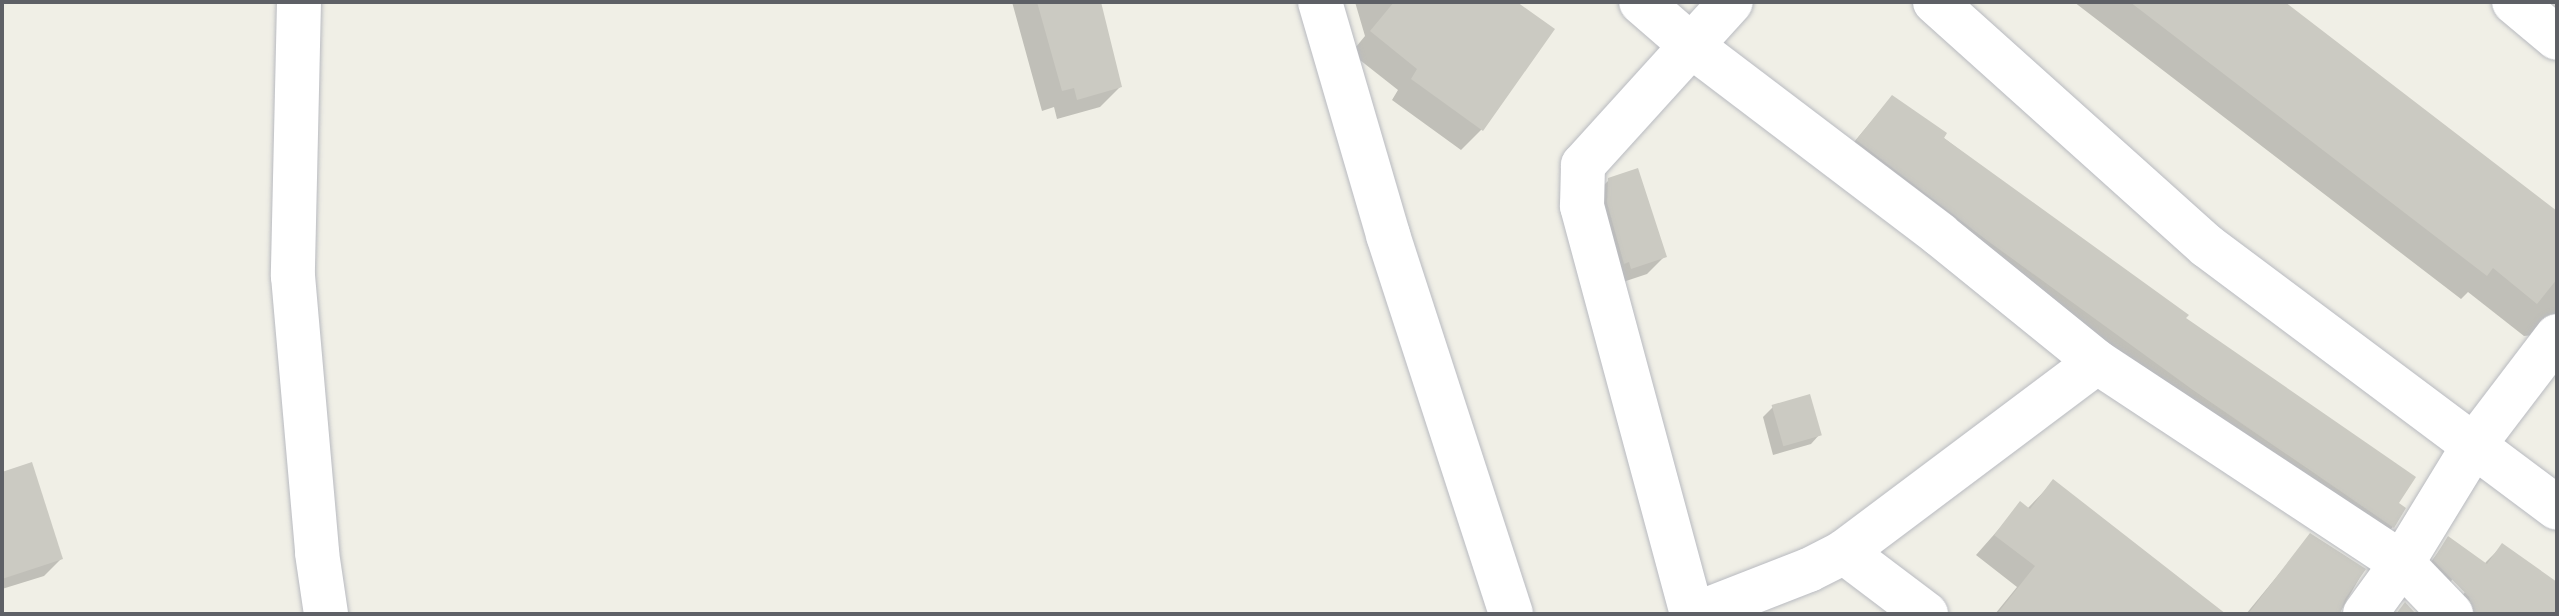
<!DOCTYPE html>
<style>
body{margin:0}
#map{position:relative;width:2559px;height:616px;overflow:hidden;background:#f0efe6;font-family:Lato,sans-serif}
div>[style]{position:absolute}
.shadow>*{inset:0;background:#0003}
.building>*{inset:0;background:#cbcac2;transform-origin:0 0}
.roads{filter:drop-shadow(0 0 2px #b8bac0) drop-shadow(0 0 2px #b8bac0)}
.minor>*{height:44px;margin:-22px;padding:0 22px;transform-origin:22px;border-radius:22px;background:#fff}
span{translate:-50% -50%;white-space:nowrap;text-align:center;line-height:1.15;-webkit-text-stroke:6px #fff;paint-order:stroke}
.frame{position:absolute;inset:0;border:4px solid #5e6066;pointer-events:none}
</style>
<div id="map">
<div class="shadow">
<i style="clip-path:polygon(1012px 2px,1098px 2px,1120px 87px,1100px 107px,1057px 119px,1054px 107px,1042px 111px)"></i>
<i style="clip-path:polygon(1355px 2px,1514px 2px,1553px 30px,1481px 130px,1461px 150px,1392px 100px,1398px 90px,1351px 53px,1365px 36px)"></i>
<i style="clip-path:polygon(2074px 2px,2282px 2px,2557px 214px,2557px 368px,2535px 335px,2524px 336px,2468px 292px,2461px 299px)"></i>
<i style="clip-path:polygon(1891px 98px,2183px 319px,2393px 527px,2379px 540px,1844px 154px)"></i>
<i style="clip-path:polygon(1609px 180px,1665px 256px,1647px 274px,1614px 285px,1591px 198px)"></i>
<i style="clip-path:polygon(1773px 407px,1820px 434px,1811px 444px,1773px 455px,1763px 417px)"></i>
<i style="clip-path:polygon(2px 474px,61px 559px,44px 576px,2px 589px)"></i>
<i style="clip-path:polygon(2053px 482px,2222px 614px,1995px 614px,2017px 587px,1976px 555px,2021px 504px,2027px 509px)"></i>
<i style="clip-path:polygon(2311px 535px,2364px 570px,2339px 614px,2246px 614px)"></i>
<i style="clip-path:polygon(2448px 539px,2452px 580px,2443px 589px,2425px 570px)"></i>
<i style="clip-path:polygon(2502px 546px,2557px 585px,2557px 614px,2459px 614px,2453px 609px,2486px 562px)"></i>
</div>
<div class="building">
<i style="clip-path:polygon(1037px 2px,1101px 2px,1122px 87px,1077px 100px,1074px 88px,1062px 91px)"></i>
<i style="clip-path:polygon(1394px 2px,1517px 2px,1555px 29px,1483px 131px,1411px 79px,1417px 69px,1370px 31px)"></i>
<i style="clip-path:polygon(2130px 2px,2285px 2px,2557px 211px,2557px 279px,2537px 304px,2493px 268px,2487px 276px)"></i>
<i style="clip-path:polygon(1892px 95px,1947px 133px,1944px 138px,2189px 315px,2186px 318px,2416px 477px,2399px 503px,2406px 508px,2394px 528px,2193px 390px,1985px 239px,1856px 140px)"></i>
<i style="clip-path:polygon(1638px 168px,1667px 257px,1631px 269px,1629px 262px,1624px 264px,1607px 203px,1608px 178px)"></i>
<i style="left:1810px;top:394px;width:43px;height:40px;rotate:74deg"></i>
<i style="clip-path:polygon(32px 462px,63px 559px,2px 579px,2px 472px)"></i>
<i style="clip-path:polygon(2053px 479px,2226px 614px,1997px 614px,2035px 566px,1994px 535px,2020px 501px,2030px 509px)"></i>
<i style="clip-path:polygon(2310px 533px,2366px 569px,2345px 599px,2340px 614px,2248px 614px)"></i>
<i style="clip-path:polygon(2448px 536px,2487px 564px,2502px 543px,2557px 582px,2557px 614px,2475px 614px,2469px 597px,2433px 560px)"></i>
<i style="clip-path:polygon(2405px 602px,2416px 614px,2396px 614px)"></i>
</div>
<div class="roads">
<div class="minor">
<i style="left:299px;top:2px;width:274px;rotate:91.3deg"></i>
<i style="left:293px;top:276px;width:278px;rotate:85deg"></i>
<i style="left:317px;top:553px;width:62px;rotate:81.6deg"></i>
<i style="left:1320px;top:2px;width:243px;rotate:73.7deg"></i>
<i style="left:1388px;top:235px;width:398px;rotate:72deg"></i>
<i style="left:1641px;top:2px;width:69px;rotate:40.9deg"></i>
<i style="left:1693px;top:47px;width:309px;rotate:37.2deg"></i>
<i style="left:1939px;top:234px;width:203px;rotate:39deg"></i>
<i style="left:2097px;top:362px;width:365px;rotate:33.4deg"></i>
<i style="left:2402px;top:563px;width:71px;rotate:46.1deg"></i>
<i style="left:1935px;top:2px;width:365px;rotate:41.9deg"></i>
<i style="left:2207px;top:246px;width:437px;rotate:36.8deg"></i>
<i style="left:2514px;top:2px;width:56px;rotate:39.9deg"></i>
<i style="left:1844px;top:552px;width:103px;rotate:37.1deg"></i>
<i style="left:1692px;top:614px;width:423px;rotate:-105.1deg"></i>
<i style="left:1582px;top:206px;width:41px;rotate:-88.6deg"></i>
<i style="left:1583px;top:165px;width:220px;rotate:-47.8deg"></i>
<i style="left:1696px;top:614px;width:121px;rotate:-21.3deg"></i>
<i style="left:1809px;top:570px;width:39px;rotate:-27deg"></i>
<i style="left:1844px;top:552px;width:316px;rotate:-36.9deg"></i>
<i style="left:2365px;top:614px;width:63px;rotate:-54deg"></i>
<i style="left:2402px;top:563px;width:138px;rotate:-58.6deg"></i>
<i style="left:2474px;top:445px;width:137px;rotate:-52.7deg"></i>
</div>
</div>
<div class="frame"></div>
</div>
